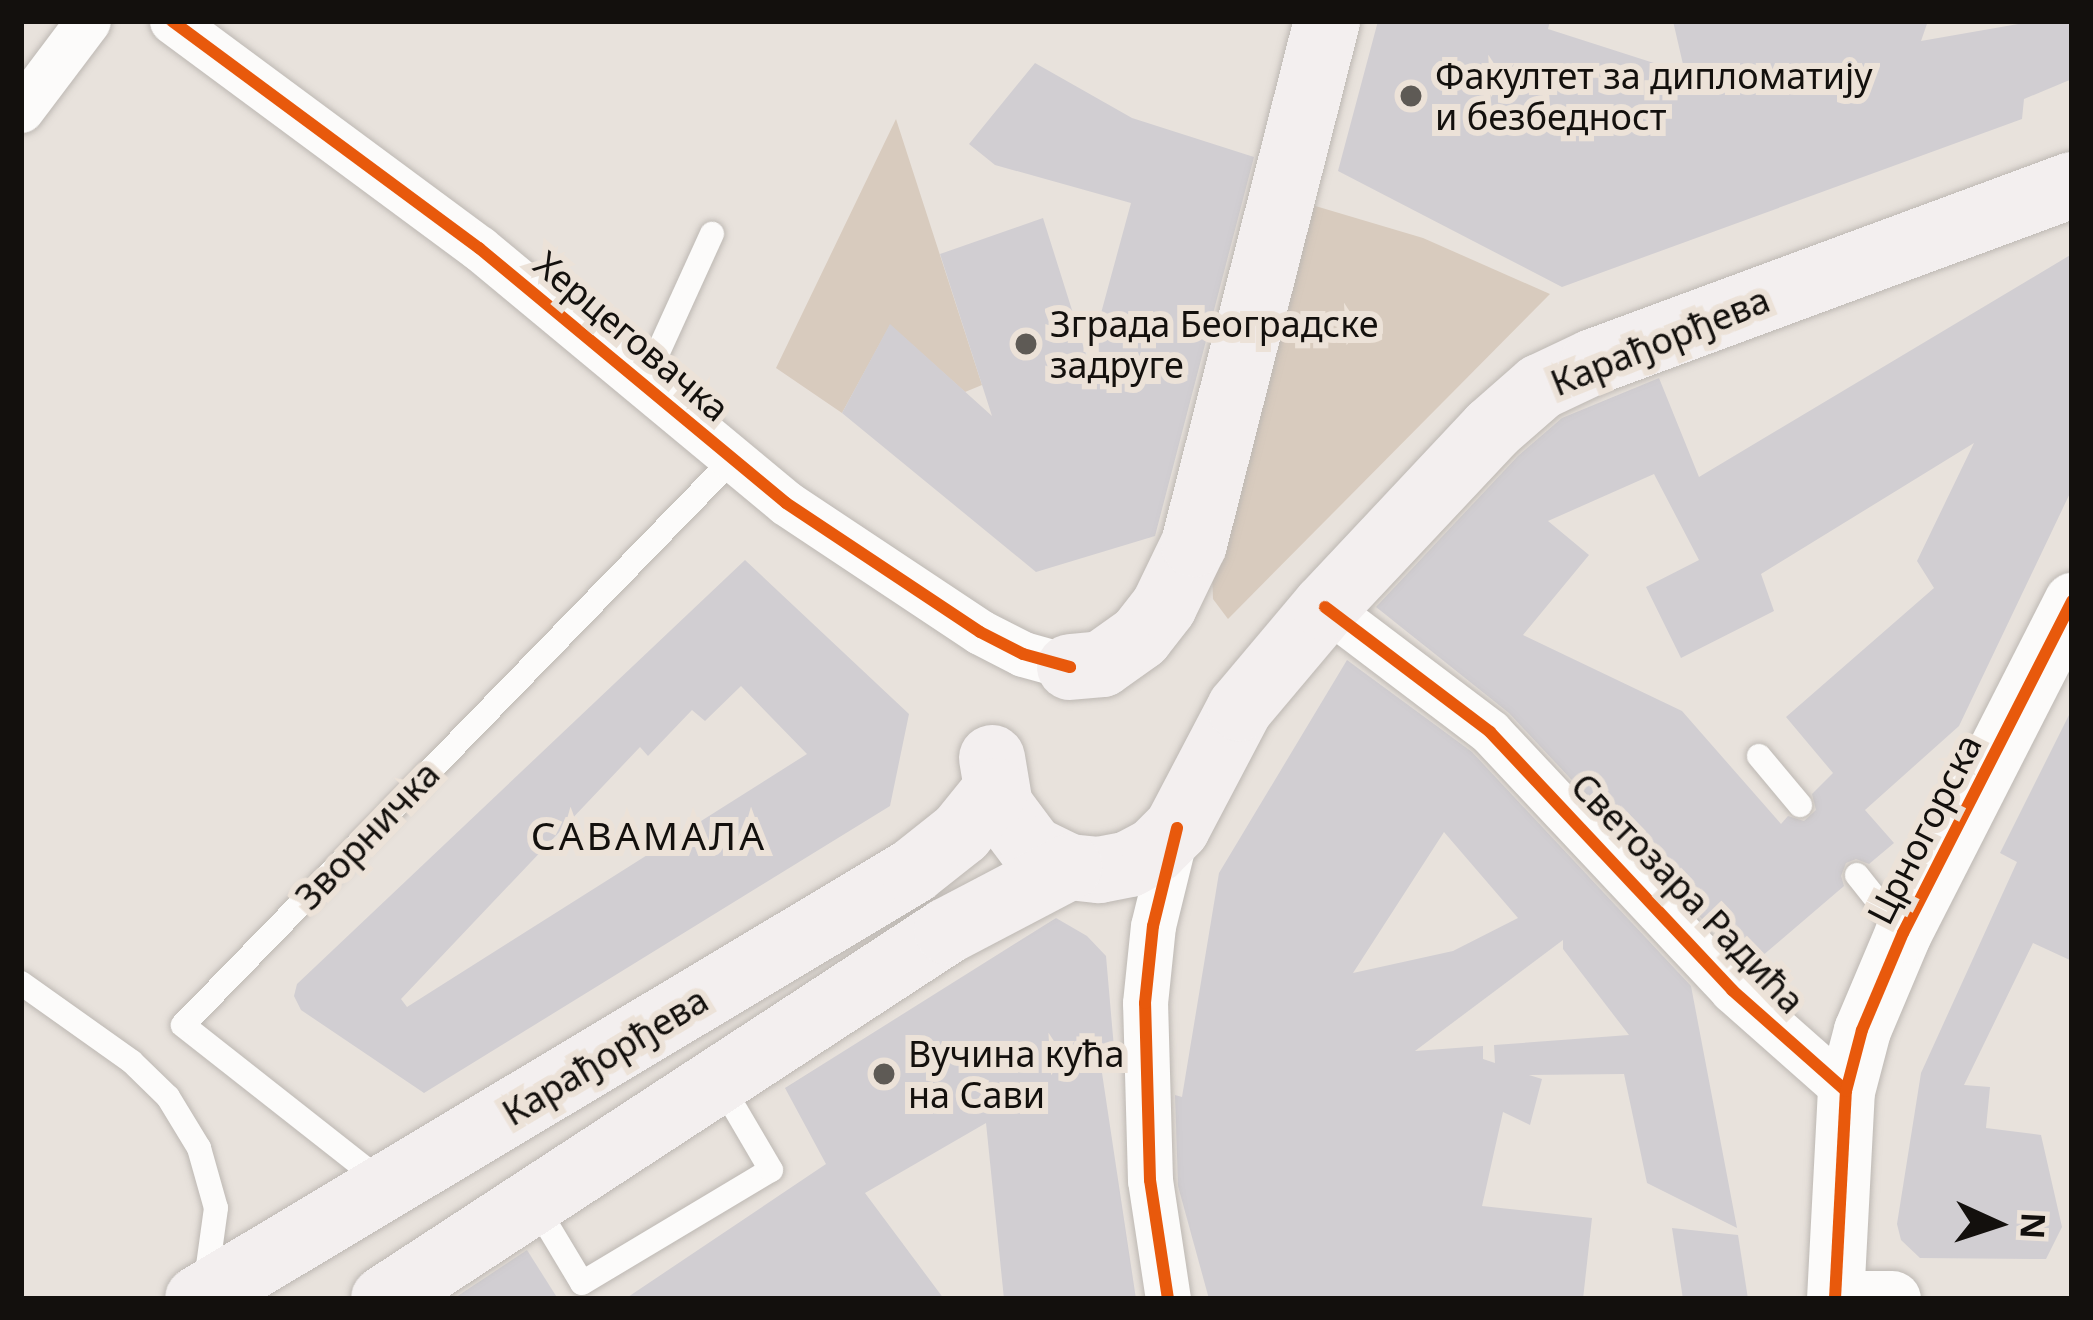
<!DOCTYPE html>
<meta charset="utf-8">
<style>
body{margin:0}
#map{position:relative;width:2093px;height:1320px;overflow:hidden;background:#e8e2dc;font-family:"Noto Sans",sans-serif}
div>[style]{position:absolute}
.green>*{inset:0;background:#d8cbbe}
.building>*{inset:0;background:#d1ced2}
.roads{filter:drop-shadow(0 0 3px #bdb8b3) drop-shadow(0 0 3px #bdb8b3)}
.service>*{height:24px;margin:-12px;padding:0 12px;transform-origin:12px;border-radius:12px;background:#fcfbfa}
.minor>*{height:45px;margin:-22.5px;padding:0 22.5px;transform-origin:22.5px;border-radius:22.5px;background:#fcfbfa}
.tertiary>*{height:57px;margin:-28.5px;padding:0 28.5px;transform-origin:28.5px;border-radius:28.5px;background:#fcfbfa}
.secondary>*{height:66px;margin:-33px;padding:0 33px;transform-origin:33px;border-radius:33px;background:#f3efef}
.cycleway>*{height:12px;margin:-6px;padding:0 6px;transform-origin:6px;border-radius:6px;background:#e8590c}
.dots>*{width:33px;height:33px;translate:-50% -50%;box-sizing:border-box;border:6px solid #ece2d8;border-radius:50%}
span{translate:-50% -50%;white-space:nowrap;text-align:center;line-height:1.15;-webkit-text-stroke:12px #ece2d8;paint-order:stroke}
.poi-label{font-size:36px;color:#13100d}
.left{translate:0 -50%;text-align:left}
.street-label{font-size:36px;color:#13100d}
.neighbourhood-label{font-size:39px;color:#13100d;letter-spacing:3px}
.frame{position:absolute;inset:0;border:24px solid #13100d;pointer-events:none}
.north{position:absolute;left:1937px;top:1164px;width:120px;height:120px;-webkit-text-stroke:9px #ece2d8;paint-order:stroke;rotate:93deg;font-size:33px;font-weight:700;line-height:48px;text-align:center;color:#13100d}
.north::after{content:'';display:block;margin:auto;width:42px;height:54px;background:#13100d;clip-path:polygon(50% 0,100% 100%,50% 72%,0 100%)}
</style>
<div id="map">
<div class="green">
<i style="clip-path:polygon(896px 119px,982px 385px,965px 392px,890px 325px,842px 413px,776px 368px)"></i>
<i style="clip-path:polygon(1312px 205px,1423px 238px,1550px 294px,1228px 619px,1213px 599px,1212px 570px)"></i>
</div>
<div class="building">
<i style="clip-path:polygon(1378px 21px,1550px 21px,1548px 29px,1685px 73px,1673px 21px,1928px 21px,1921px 41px,2035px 21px,2072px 21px,2072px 79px,2024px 99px,2022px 119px,1562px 287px,1338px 171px)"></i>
<i style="clip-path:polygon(1035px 63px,1132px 118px,1254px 157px,1155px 536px,1036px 572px,842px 413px,890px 324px,992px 416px,940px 254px,1043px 218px,1088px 361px,1131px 203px,995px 165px,969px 144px)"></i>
<i style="clip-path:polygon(evenodd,2072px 254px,2072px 489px,1959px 726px,1865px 810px,1894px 843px,1869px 864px,1856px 859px,1846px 863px,1841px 876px,1844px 886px,1748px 968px,1509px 713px,1376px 607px,1518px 456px,1562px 418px,1659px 378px,1699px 477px,2072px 254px,1974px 443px,1917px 561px,1934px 588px,1786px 717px,1833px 773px,1812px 794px,1816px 810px,1804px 821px,1788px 816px,1781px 824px,1682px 711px,1523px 635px,1589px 555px,1548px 521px,1654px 474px,1699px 560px,1646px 587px,1681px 658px,1774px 611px,1761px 574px,1974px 443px)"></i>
<i style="clip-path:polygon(evenodd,745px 560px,909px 714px,890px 806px,424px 1093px,301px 1010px,294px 996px,297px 984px,745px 560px,741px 686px,807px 754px,407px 1007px,401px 999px,640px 747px,648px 756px,692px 710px,705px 721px,741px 686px)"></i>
<i style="clip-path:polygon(evenodd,1347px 660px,1472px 752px,1691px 986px,1737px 1228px,1647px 1183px,1624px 1074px,1529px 1075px,1542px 1079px,1530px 1125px,1503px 1112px,1482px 1206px,1592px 1218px,1583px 1299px,1209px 1299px,1178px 1186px,1175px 1095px,1182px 1097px,1219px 873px,1347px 660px,1444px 832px,1518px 918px,1453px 951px,1353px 973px,1444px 832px,1347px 660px,1563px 940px,1563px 949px,1629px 1035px,1494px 1045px,1495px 1063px,1483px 1059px,1483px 1046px,1415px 1051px,1563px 940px)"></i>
<i style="clip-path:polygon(2072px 709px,2072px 961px,2033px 943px,1964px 1085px,1990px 1087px,1986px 1128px,2041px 1135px,2062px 1227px,2046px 1259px,1920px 1258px,1901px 1240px,1897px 1224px,1921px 1073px,2017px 862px,2000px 853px)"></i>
<i style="clip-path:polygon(1056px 918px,1087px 936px,1106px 956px,1116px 1071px,1102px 1073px,1136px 1299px,1004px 1299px,986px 1123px,865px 1193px,944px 1299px,625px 1299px,826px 1164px,785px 1088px)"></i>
<i style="clip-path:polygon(1672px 1228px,1738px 1235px,1748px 1299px,1683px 1299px)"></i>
<i style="clip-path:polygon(527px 1250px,558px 1299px,453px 1299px)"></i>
</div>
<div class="roads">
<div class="service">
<i style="left:644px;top:383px;width:164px;rotate:-65.5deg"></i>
<i style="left:1759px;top:756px;width:64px;rotate:50.1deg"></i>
<i style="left:1857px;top:875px;width:74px;rotate:51.6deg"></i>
<i style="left:21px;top:983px;width:136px;rotate:35.4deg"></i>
<i style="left:132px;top:1062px;width:50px;rotate:44.2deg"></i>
<i style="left:168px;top:1097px;width:60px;rotate:58.7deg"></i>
<i style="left:199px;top:1148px;width:62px;rotate:74.2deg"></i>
<i style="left:216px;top:1208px;width:73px;rotate:97.9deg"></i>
<i style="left:381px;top:1181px;width:252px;rotate:-141.8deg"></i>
<i style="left:183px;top:1025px;width:789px;rotate:-45.82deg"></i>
<i style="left:534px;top:1203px;width:93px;rotate:59deg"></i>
<i style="left:582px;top:1283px;width:220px;rotate:-30.9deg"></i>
<i style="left:771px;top:1170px;width:101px;rotate:-120.4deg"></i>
</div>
<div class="minor">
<i style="left:172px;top:21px;width:382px;rotate:36.5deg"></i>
<i style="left:479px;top:248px;width:399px;rotate:39.7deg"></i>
<i style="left:786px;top:503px;width:233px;rotate:33.6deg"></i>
<i style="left:980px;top:632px;width:48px;rotate:27.1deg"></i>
<i style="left:1023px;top:654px;width:49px;rotate:15.5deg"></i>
<i style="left:21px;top:110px;width:111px;rotate:-53deg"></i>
<i style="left:1325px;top:607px;width:207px;rotate:37.1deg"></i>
<i style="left:1490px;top:732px;width:354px;rotate:46.8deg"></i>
<i style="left:1732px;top:990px;width:152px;rotate:41.5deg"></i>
<i style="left:1168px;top:1299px;width:120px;rotate:-98.6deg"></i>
<i style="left:1150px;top:1180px;width:177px;rotate:-91.6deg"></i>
<i style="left:1145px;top:1003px;width:77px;rotate:-84.1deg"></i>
<i style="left:1153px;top:926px;width:101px;rotate:-76.2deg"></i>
</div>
<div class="tertiary">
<i style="left:1835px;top:1299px;width:208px;rotate:-87deg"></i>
<i style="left:1846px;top:1091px;width:63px;rotate:-75.3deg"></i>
<i style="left:1862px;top:1030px;width:105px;rotate:-67.1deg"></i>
<i style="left:1903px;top:933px;width:373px;rotate:-63deg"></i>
<i style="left:1856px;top:1299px;width:36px"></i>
</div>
<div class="secondary">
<i style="left:1070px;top:667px;width:32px;rotate:-5deg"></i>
<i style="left:1102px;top:664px;width:47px;rotate:-35.4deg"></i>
<i style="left:1140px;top:637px;width:39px;rotate:-52deg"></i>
<i style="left:1164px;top:606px;width:69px;rotate:-64.2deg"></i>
<i style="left:1194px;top:544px;width:540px;rotate:-75.73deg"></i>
<i style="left:992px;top:758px;width:49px;rotate:80.5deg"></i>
<i style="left:1000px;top:806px;width:54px;rotate:53.3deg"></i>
<i style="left:1032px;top:849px;width:41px;rotate:25.9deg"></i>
<i style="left:1069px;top:867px;width:30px;rotate:6deg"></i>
<i style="left:1099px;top:870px;width:31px;rotate:-11deg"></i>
<i style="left:1129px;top:864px;width:30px;rotate:-28deg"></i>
<i style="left:1155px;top:850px;width:31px;rotate:-45deg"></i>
<i style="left:1177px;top:828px;width:136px;rotate:-62.3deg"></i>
<i style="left:1240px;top:708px;width:132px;rotate:-49.9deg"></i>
<i style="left:1325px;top:607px;width:244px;rotate:-46.8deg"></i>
<i style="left:1492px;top:429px;width:64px;rotate:-41.2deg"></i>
<i style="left:1540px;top:387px;width:59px;rotate:-25.3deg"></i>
<i style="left:1593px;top:362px;width:511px;rotate:-20.28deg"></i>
<i style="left:198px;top:1299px;width:833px;rotate:-30.9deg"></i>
<i style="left:913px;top:871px;width:61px;rotate:-38.4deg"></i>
<i style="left:961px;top:833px;width:54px;rotate:-51deg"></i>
<i style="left:384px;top:1299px;width:673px;rotate:-33.17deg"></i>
<i style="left:947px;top:931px;width:138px;rotate:-27.7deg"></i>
</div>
</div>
<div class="cycleway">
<i style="left:172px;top:21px;width:382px;rotate:36.5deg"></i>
<i style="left:479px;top:248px;width:399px;rotate:39.7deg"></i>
<i style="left:786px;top:503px;width:233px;rotate:33.6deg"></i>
<i style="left:980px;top:632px;width:48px;rotate:27.1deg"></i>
<i style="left:1023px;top:654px;width:49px;rotate:15.5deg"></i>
<i style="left:1325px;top:607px;width:207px;rotate:37.1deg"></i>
<i style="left:1490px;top:732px;width:354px;rotate:46.8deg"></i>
<i style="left:1732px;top:990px;width:152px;rotate:41.5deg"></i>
<i style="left:1168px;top:1299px;width:120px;rotate:-98.6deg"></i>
<i style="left:1150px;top:1180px;width:177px;rotate:-91.6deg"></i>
<i style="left:1145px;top:1003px;width:77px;rotate:-84.1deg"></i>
<i style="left:1153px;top:926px;width:101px;rotate:-76.2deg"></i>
<i style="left:1835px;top:1299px;width:208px;rotate:-87deg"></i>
<i style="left:1846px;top:1091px;width:63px;rotate:-75.3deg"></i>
<i style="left:1862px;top:1030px;width:105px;rotate:-67.1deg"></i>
<i style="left:1903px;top:933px;width:373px;rotate:-63deg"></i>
</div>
<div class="dots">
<i style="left:1411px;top:96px;background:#5e5a55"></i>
<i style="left:1026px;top:344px;background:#5e5a55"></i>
<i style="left:884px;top:1074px;background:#5e5a55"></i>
</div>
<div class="poi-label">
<span class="left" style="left:1435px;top:96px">Факултет за дипломатију<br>и безбедност</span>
<span class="left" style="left:1050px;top:344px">Зграда Београдске<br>задруге</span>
<span class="left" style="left:908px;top:1074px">Вучина кућа<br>на Сави</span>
</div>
<div class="street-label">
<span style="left:632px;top:336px;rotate:40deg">Херцеговачка</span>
<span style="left:1660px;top:341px;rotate:-22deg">Карађорђева</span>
<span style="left:1924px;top:829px;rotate:-63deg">Црногорска</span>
<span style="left:367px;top:835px;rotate:-46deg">Зворничка</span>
<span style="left:1688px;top:893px;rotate:46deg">Светозара Радића</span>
<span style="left:605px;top:1056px;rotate:-31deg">Карађорђева</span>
</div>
<div class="neighbourhood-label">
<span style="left:649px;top:835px">САВАМАЛА</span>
</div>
<div class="frame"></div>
<div class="north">N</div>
</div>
